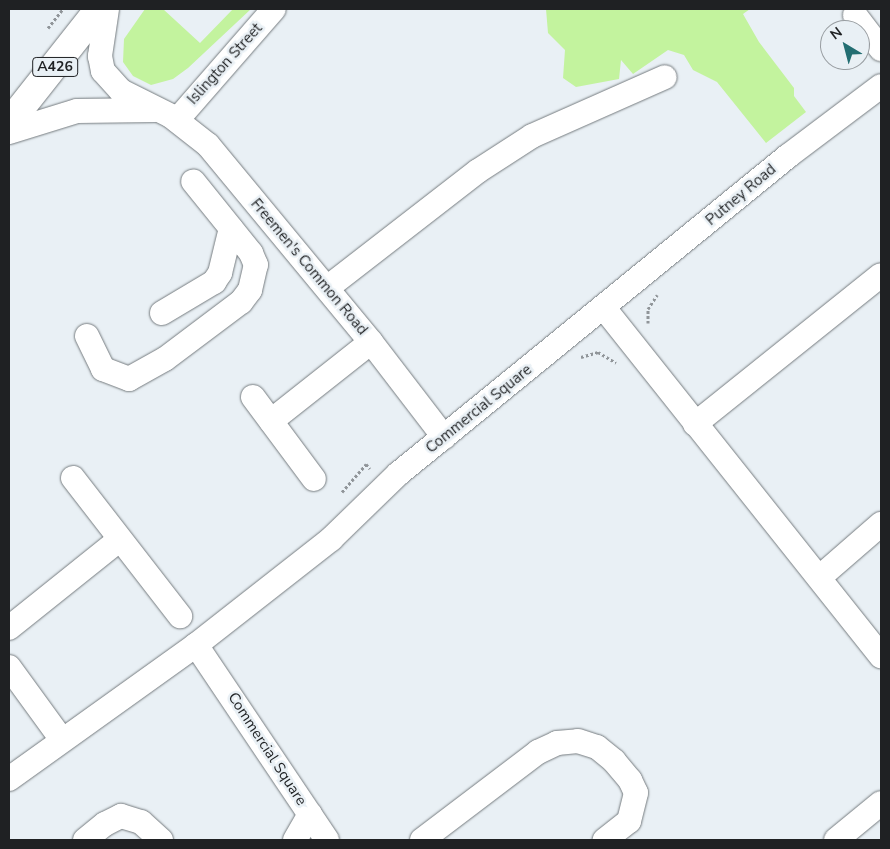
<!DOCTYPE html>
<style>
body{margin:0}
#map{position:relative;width:890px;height:849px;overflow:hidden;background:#e9f0f5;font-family:"Nunito Sans",sans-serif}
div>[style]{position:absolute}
.green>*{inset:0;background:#c3f39e}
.path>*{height:3px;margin-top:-1.5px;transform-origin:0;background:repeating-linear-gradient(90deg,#909599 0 2.5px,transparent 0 5px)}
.roads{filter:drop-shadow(0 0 1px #757b7f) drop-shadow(0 0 1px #757b7f)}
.minor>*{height:24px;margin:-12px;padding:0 12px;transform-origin:12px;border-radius:12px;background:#fff}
.major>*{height:28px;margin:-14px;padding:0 14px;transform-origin:14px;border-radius:14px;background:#fff}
span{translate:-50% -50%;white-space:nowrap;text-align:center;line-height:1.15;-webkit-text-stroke:5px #e9f0f5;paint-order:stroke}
.shield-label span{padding:1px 4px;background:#e9f0f5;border:1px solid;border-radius:4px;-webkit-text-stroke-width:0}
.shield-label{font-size:14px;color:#1f2123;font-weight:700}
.street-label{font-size:15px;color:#1f2123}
.frame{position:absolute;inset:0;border:10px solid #1f2123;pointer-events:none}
.north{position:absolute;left:820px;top:20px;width:50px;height:50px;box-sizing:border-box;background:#e9f0f5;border:1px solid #989da1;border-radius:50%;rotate:323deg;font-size:14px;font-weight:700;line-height:20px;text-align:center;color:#1f2123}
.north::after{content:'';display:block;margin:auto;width:18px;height:22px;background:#236e72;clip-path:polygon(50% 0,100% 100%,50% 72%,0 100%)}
</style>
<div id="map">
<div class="green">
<i style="clip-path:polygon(145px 9px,163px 9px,200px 43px,233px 9px,251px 9px,188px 68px,173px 79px,151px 85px,133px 76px,123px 62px,124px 39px)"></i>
<i style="clip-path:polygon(546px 9px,750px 9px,743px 14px,759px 42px,794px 88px,794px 96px,806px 112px,766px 143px,717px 82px,693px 70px,684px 55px,668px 50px,633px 74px,621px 60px,619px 79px,576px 87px,563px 78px,565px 50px,548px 33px)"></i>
</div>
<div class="path">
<i style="left:48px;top:28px;width:24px;rotate:-52deg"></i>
<i style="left:648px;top:323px;width:14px;rotate:-90deg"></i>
<i style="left:648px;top:309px;width:17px;rotate:-57deg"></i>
<i style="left:581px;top:357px;width:18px;rotate:-16deg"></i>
<i style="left:598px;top:352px;width:21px;rotate:31deg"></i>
<i style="left:342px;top:492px;width:37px;rotate:-49deg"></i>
<i style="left:366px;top:464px;width:6px;rotate:51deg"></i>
</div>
<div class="roads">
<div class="minor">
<i style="left:107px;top:9px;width:48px;rotate:98.5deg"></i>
<i style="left:100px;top:56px;width:15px;rotate:79deg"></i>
<i style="left:103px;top:71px;width:27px;rotate:48deg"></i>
<i style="left:121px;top:91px;width:56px;rotate:26.6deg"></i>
<i style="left:171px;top:116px;width:47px;rotate:38.1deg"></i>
<i style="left:208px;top:145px;width:256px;rotate:50.4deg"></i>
<i style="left:371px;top:342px;width:120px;rotate:52.5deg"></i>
<i style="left:855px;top:15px;width:43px;rotate:52.6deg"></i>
<i style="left:177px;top:120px;width:147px;rotate:-48.9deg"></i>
<i style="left:9px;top:132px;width:71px;rotate:-17.2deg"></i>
<i style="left:77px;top:111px;width:78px;rotate:-0.7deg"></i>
<i style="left:327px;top:288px;width:191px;rotate:-37.8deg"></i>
<i style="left:478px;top:171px;width:64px;rotate:-32.9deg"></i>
<i style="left:532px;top:136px;width:145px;rotate:-23.9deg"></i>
<i style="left:604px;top:308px;width:445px;rotate:51.5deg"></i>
<i style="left:162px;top:313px;width:61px;rotate:-30.8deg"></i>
<i style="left:214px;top:282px;width:11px;rotate:-56deg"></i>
<i style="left:220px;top:273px;width:46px;rotate:-76.3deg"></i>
<i style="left:87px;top:336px;width:37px;rotate:64deg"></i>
<i style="left:103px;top:369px;width:28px;rotate:21deg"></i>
<i style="left:129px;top:379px;width:41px;rotate:-29.1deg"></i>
<i style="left:165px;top:359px;width:95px;rotate:-36.9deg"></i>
<i style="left:241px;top:302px;width:15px;rotate:-53deg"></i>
<i style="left:250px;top:290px;width:26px;rotate:-77deg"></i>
<i style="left:256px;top:265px;width:13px;rotate:-113deg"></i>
<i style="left:251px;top:253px;width:92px;rotate:-128.9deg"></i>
<i style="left:253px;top:397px;width:102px;rotate:53.4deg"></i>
<i style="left:271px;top:421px;width:127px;rotate:-38.3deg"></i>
<i style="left:695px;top:424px;width:238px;rotate:-38.7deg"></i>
<i style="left:73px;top:478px;width:175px;rotate:52.2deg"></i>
<i style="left:820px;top:577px;width:81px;rotate:-41deg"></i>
<i style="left:9px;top:628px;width:141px;rotate:-38.7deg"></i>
<i style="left:196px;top:645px;width:235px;rotate:56.1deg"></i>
<i style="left:9px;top:667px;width:90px;rotate:54deg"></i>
<i style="left:9px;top:779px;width:230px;rotate:-35.6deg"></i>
<i style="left:196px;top:645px;width:172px;rotate:-38.1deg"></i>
<i style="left:331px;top:539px;width:93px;rotate:-44.1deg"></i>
<i style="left:398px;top:474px;width:503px;rotate:-39.19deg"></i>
<i style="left:788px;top:156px;width:116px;rotate:-37deg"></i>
<i style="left:85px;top:840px;width:26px;rotate:-39deg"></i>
<i style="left:105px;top:824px;width:18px;rotate:-27deg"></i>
<i style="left:121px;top:816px;width:21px;rotate:17deg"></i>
<i style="left:141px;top:822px;width:27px;rotate:42deg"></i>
<i style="left:295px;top:840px;width:30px;rotate:-60deg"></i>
<i style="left:422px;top:840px;width:146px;rotate:-37.2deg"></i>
<i style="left:538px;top:752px;width:21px;rotate:-25deg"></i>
<i style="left:557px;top:743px;width:21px;rotate:-5deg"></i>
<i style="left:578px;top:741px;width:20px;rotate:18deg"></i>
<i style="left:597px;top:747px;width:22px;rotate:39deg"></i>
<i style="left:614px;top:761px;width:25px;rotate:50deg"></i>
<i style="left:630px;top:780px;width:14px;rotate:65deg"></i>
<i style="left:636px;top:793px;width:29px;rotate:104deg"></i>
<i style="left:629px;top:821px;width:31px;rotate:142deg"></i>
<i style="left:836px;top:840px;width:58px;rotate:-39.4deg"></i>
</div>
<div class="major">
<i style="left:9px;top:123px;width:145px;rotate:-51.7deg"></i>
</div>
</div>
<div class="shield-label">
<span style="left:55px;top:67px">A426</span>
</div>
<div class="street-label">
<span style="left:225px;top:64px;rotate:-48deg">Islington Street</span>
<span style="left:741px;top:195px;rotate:-40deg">Putney Road</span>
<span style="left:309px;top:267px;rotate:50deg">Freemen's Common Road</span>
<span style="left:479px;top:409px;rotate:-39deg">Commercial Square</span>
<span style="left:267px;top:749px;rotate:57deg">Commercial Square</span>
</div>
<div class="frame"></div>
<div class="north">N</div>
</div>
